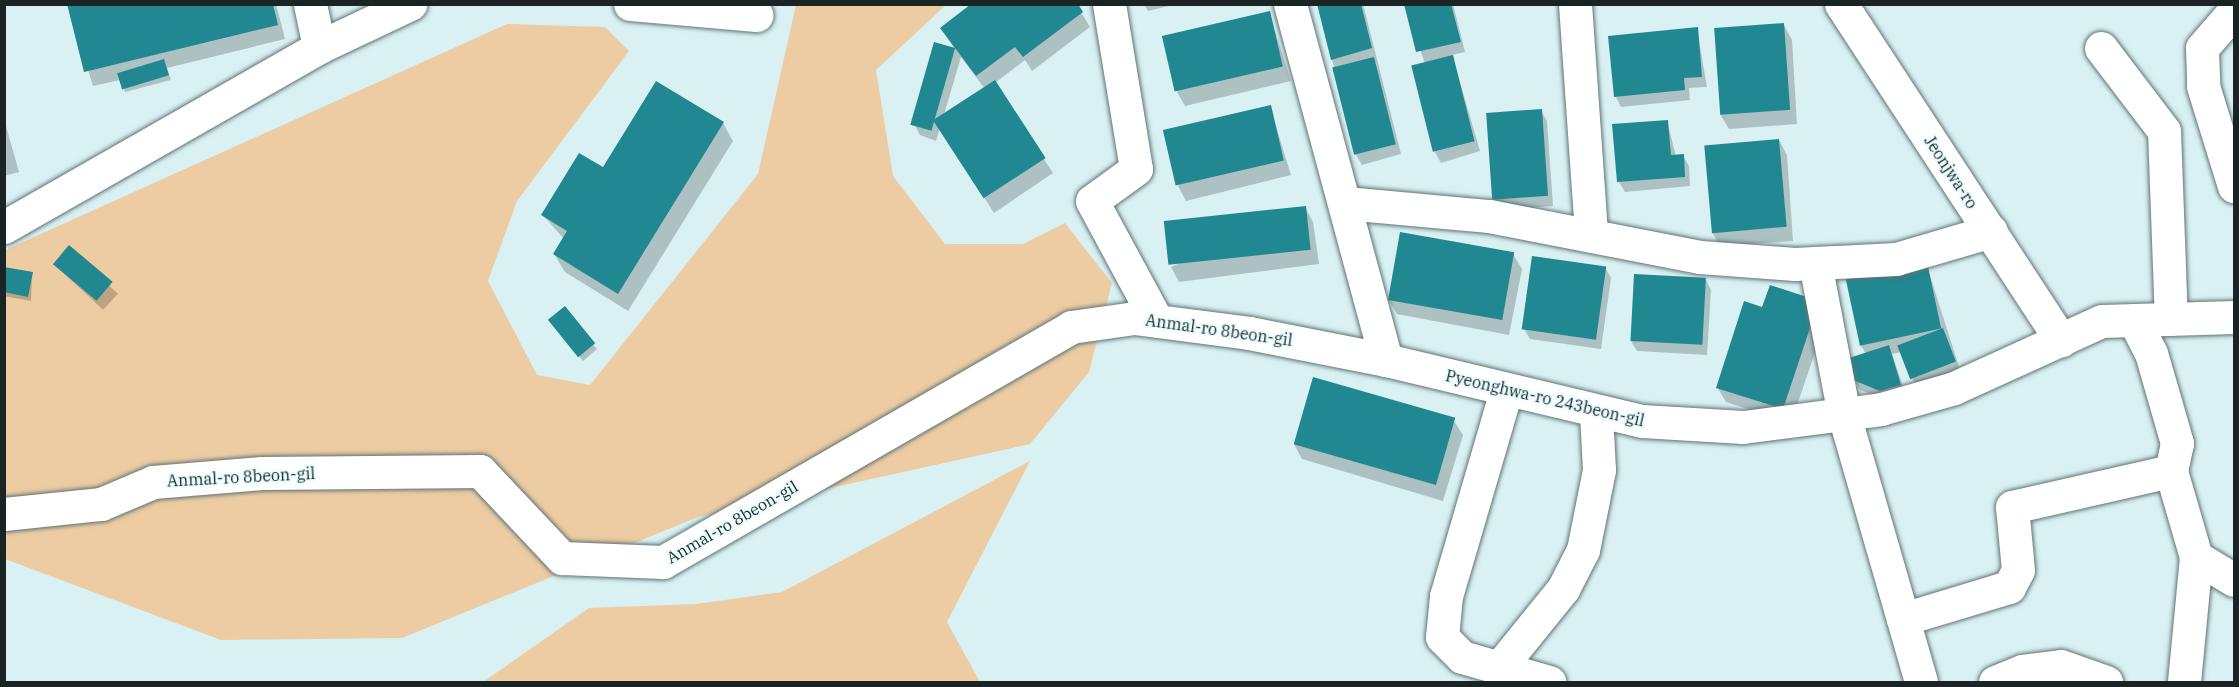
<!DOCTYPE html>
<style>
body{margin:0}
#map{position:relative;width:2239px;height:687px;overflow:hidden;background:#d9f1f3;font-family:"IBM Plex Serif",serif}
div>[style]{position:absolute}
.green>*{inset:0;background:#edcca3}
.shadow>*{inset:0;background:#0003;transform-origin:0 0}
.building>*{inset:0;background:#218790;transform-origin:0 0}
.roads{filter:drop-shadow(0 0 2px #5f7476) drop-shadow(0 0 2px #5f7476)}
.minor>*{height:33px;margin:-16.5px;padding:0 16.5px;transform-origin:16.5px;border-radius:16.5px;background:#fff}
span{translate:-50% -50%;white-space:nowrap;text-align:center;line-height:1.15;-webkit-text-stroke:4.5px #eafdff;paint-order:stroke}
.street-label{font-size:16px;color:#1b2425}
.frame{position:absolute;inset:0;border:6px solid #1b2425;pointer-events:none}
</style>
<div id="map">
<div class="green">
<i style="clip-path:polygon(796px 5px,946px 5px,876px 70px,893px 176px,945px 244px,1023px 244px,1065px 223px,1112px 283px,1089px 372px,1030px 444px,698px 517px,402px 638px,221px 640px,5px 559px,5px 250px,507px 24px,605px 27px,629px 51px,517px 201px,488px 281px,537px 375px,590px 385px,758px 174px)"></i>
<i style="clip-path:polygon(1030px 461px,947px 622px,980px 682px,483px 682px,589px 608px,696px 604px,782px 592px)"></i>
</div>
<div class="shadow">
<i style="clip-path:polygon(68px 4px,276px 4px,285px 39px,167px 68px,171px 80px,125px 92px,120px 80px,93px 86px)"></i>
<i style="clip-path:polygon(evenodd,1076px 4px,1090px 27px,1032px 71px,1025px 60px,995px 83px,1053px 173px,994px 213px,940px 128px,936px 141px,920px 135px,914px 124px,935px 44px,955px 50px,942px 28px,1076px 4px,961px 57px,985px 89px,943px 118px,961px 57px)"></i>
<i style="clip-path:polygon(1144px 4px,1177px 4px,1148px 11px)"></i>
<i style="clip-path:polygon(1318px 4px,1363px 4px,1401px 154px,1362px 165px,1356px 155px)"></i>
<i style="clip-path:polygon(1405px 4px,1453px 4px,1465px 52px,1452px 55px,1480px 151px,1441px 163px,1435px 152px,1425px 64px)"></i>
<i style="clip-path:polygon(1269px 12px,1291px 81px,1185px 106px,1177px 92px)"></i>
<i style="clip-path:polygon(1784px 25px,1792px 40px,1797px 124px,1729px 129px,1720px 114px)"></i>
<i style="clip-path:polygon(1697px 29px,1707px 87px,1689px 88px,1690px 100px,1621px 107px,1616px 97px)"></i>
<i style="clip-path:polygon(1270px 107px,1291px 175px,1186px 201px,1178px 186px)"></i>
<i style="clip-path:polygon(1541px 111px,1547px 121px,1553px 206px,1499px 210px,1494px 199px)"></i>
<i style="clip-path:polygon(4px 119px,19px 172px,4px 176px)"></i>
<i style="clip-path:polygon(1667px 121px,1676px 156px,1683px 156px,1689px 166px,1690px 186px,1625px 192px,1619px 182px)"></i>
<i style="clip-path:polygon(723px 123px,733px 141px,628px 311px,565px 272px,554px 254px,564px 239px,543px 215px,603px 169px)"></i>
<i style="clip-path:polygon(1779px 140px,1787px 155px,1793px 241px,1720px 246px,1712px 232px)"></i>
<i style="clip-path:polygon(1305px 207px,1313px 222px,1319px 264px,1179px 282px,1171px 267px)"></i>
<i style="left:69px;top:248px;width:67px;height:22px;rotate:43deg"></i>
<i style="clip-path:polygon(1513px 254px,1522px 269px,1509px 335px,1397px 314px,1388px 299px)"></i>
<i style="clip-path:polygon(1926px 263px,1961px 373px,1917px 389px,1901px 352px,1892px 354px,1906px 395px,1887px 400px,1860px 390px,1854px 379px,1866px 354px,1860px 344px)"></i>
<i style="clip-path:polygon(1605px 267px,1611px 278px,1601px 349px,1530px 339px,1524px 329px)"></i>
<i style="clip-path:polygon(4px 268px,32px 273px,31px 301px,4px 296px)"></i>
<i style="clip-path:polygon(1706px 280px,1711px 290px,1707px 355px,1637px 351px,1631px 341px)"></i>
<i style="clip-path:polygon(564px 308px,597px 349px,583px 361px,553px 325px)"></i>
<i style="clip-path:polygon(1763px 309px,1827px 317px,1791px 423px,1726px 402px,1717px 387px)"></i>
<i style="clip-path:polygon(1454px 421px,1463px 435px,1443px 501px,1302px 459px,1294px 444px)"></i>
</div>
<div class="building">
<i style="clip-path:polygon(67px 4px,273px 4px,278px 25px,84px 72px)"></i>
<i style="clip-path:polygon(971px 4px,1078px 4px,1083px 12px,1023px 57px,1015px 47px,976px 76px,940px 28px)"></i>
<i style="clip-path:polygon(1317px 4px,1361px 4px,1372px 48px,1331px 60px)"></i>
<i style="clip-path:polygon(1404px 4px,1451px 4px,1461px 42px,1416px 52px)"></i>
<i style="left:1270px;top:11px;width:57px;height:111px;rotate:77deg"></i>
<i style="left:1784px;top:23px;width:87px;height:70px;rotate:86deg"></i>
<i style="clip-path:polygon(1698px 27px,1702px 77px,1684px 78px,1685px 90px,1614px 97px,1608px 36px)"></i>
<i style="left:934px;top:42px;width:22px;height:86px;rotate:16deg"></i>
<i style="left:1453px;top:55px;width:89px;height:43px;rotate:76deg"></i>
<i style="left:1374px;top:57px;width:90px;height:43px;rotate:76deg"></i>
<i style="left:164px;top:59px;width:17px;height:49px;rotate:73deg"></i>
<i style="left:995px;top:80px;width:93px;height:74px;rotate:57deg"></i>
<i style="clip-path:polygon(656px 81px,724px 122px,618px 294px,553px 254px,567px 231px,541px 215px,579px 153px,603px 167px)"></i>
<i style="left:1271px;top:105px;width:57px;height:111px;rotate:77deg"></i>
<i style="left:1542px;top:109px;width:87px;height:56px;rotate:86deg"></i>
<i style="clip-path:polygon(1668px 120px,1671px 155px,1684px 154px,1685px 177px,1617px 182px,1612px 124px)"></i>
<i style="left:1779px;top:139px;width:88px;height:75px;rotate:85deg"></i>
<i style="left:1306px;top:206px;width:44px;height:143px;rotate:84deg"></i>
<i style="left:1400px;top:232px;width:116px;height:69px;rotate:10deg"></i>
<i style="left:69px;top:245px;width:57px;height:25px;rotate:40deg"></i>
<i style="left:1532px;top:256px;width:75px;height:74px;rotate:8deg"></i>
<i style="left:1927px;top:262px;width:68px;height:83px;rotate:78deg"></i>
<i style="clip-path:polygon(4px 267px,33px 272px,28px 297px,4px 292px)"></i>
<i style="left:1634px;top:274px;width:72px;height:67px;rotate:3deg"></i>
<i style="clip-path:polygon(1770px 285px,1819px 301px,1783px 409px,1716px 388px,1744px 301px,1762px 307px)"></i>
<i style="left:565px;top:306px;width:48px;height:22px;rotate:51deg"></i>
<i style="left:1943px;top:328px;width:36px;height:49px;rotate:69deg"></i>
<i style="clip-path:polygon(1889px 345px,1901px 385px,1880px 391px,1853px 380px,1846px 359px)"></i>
<i style="left:1313px;top:377px;width:148px;height:70px;rotate:16deg"></i>
</div>
<div class="roads">
<div class="minor">
<i style="left:310px;top:4px;width:44px;rotate:78.2deg"></i>
<i style="left:630px;top:4px;width:127px;rotate:5deg"></i>
<i style="left:1109px;top:4px;width:167px;rotate:80.7deg"></i>
<i style="left:1136px;top:169px;width:54px;rotate:144deg"></i>
<i style="left:1092px;top:201px;width:136px;rotate:61.6deg"></i>
<i style="left:1290px;top:4px;width:369px;rotate:74.9deg"></i>
<i style="left:1386px;top:360px;width:263px;rotate:13.4deg"></i>
<i style="left:1642px;top:421px;width:101px;rotate:3.4deg"></i>
<i style="left:1743px;top:427px;width:139px;rotate:-7.4deg"></i>
<i style="left:1881px;top:409px;width:76px;rotate:-16deg"></i>
<i style="left:1954px;top:388px;width:162px;rotate:-24.4deg"></i>
<i style="left:2102px;top:321px;width:132px;rotate:-1.7deg"></i>
<i style="left:1575px;top:4px;width:232px;rotate:86deg"></i>
<i style="left:1841px;top:4px;width:402px;rotate:56.8deg"></i>
<i style="left:2234px;top:11px;width:49px;rotate:130.9deg"></i>
<i style="left:2202px;top:48px;width:38px;rotate:88deg"></i>
<i style="left:2203px;top:86px;width:105px;rotate:72.8deg"></i>
<i style="left:2101px;top:48px;width:104px;rotate:52.8deg"></i>
<i style="left:2164px;top:131px;width:188px;rotate:87.9deg"></i>
<i style="left:1345px;top:203px;width:145px;rotate:5.2deg"></i>
<i style="left:1489px;top:216px;width:215px;rotate:11deg"></i>
<i style="left:1700px;top:257px;width:95px;rotate:4.2deg"></i>
<i style="left:1795px;top:264px;width:101px;rotate:-2.8deg"></i>
<i style="left:1896px;top:259px;width:99px;rotate:-16.4deg"></i>
<i style="left:4px;top:227px;width:363px;rotate:-29.7deg"></i>
<i style="left:319px;top:47px;width:101px;rotate:-25.3deg"></i>
<i style="left:1815px;top:263px;width:155px;rotate:79.2deg"></i>
<i style="left:1844px;top:415px;width:278px;rotate:73.9deg"></i>
<i style="left:2134px;top:320px;width:37px;rotate:63deg"></i>
<i style="left:2151px;top:353px;width:94px;rotate:73.9deg"></i>
<i style="left:2177px;top:443px;width:29px;rotate:102deg"></i>
<i style="left:2171px;top:471px;width:90px;rotate:73.8deg"></i>
<i style="left:2196px;top:557px;width:126px;rotate:95.5deg"></i>
<i style="left:1506px;top:391px;width:214px;rotate:106.3deg"></i>
<i style="left:1446px;top:596px;width:41px;rotate:95.6deg"></i>
<i style="left:1442px;top:637px;width:28px;rotate:45deg"></i>
<i style="left:1462px;top:657px;width:91px;rotate:16deg"></i>
<i style="left:4px;top:514px;width:98px;rotate:-5.9deg"></i>
<i style="left:101px;top:504px;width:56px;rotate:-22.9deg"></i>
<i style="left:153px;top:482px;width:109px;rotate:-4.7deg"></i>
<i style="left:262px;top:473px;width:218px;rotate:-0.5deg"></i>
<i style="left:480px;top:471px;width:120px;rotate:46.7deg"></i>
<i style="left:562px;top:558px;width:101px;rotate:2.3deg"></i>
<i style="left:663px;top:562px;width:471px;rotate:-29.9deg"></i>
<i style="left:1071px;top:327px;width:64px;rotate:-8.1deg"></i>
<i style="left:1134px;top:318px;width:116px;rotate:7.4deg"></i>
<i style="left:1249px;top:333px;width:140px;rotate:11.1deg"></i>
<i style="left:2196px;top:557px;width:44px;rotate:31.2deg"></i>
<i style="left:1903px;top:619px;width:111px;rotate:-16.8deg"></i>
<i style="left:2009px;top:587px;width:19px;rotate:-62deg"></i>
<i style="left:2018px;top:570px;width:63px;rotate:-95.4deg"></i>
<i style="left:2012px;top:507px;width:163px;rotate:-12.8deg"></i>
<i style="left:1499px;top:668px;width:102px;rotate:-51deg"></i>
<i style="left:1563px;top:589px;width:44px;rotate:-62.9deg"></i>
<i style="left:1583px;top:550px;width:82px;rotate:-78.7deg"></i>
<i style="left:1599px;top:470px;width:58px;rotate:-93deg"></i>
<i style="left:1995px;top:682px;width:29px;rotate:-22deg"></i>
<i style="left:2022px;top:671px;width:39px;rotate:-7deg"></i>
<i style="left:2061px;top:666px;width:48px;rotate:19.6deg"></i>
</div>
</div>
<div class="street-label">
<span style="left:1951px;top:172px;rotate:57deg">Jeonjwa-ro</span>
<span style="left:1219px;top:330px;rotate:8deg">Anmal-ro 8beon-gil</span>
<span style="left:1545px;top:398px;rotate:13deg">Pyeonghwa-ro 243beon-gil</span>
<span style="left:241px;top:477px;rotate:-3deg">Anmal-ro 8beon-gil</span>
<span style="left:732px;top:522px;rotate:-30deg">Anmal-ro 8beon-gil</span>
</div>
<div class="frame"></div>
</div>
